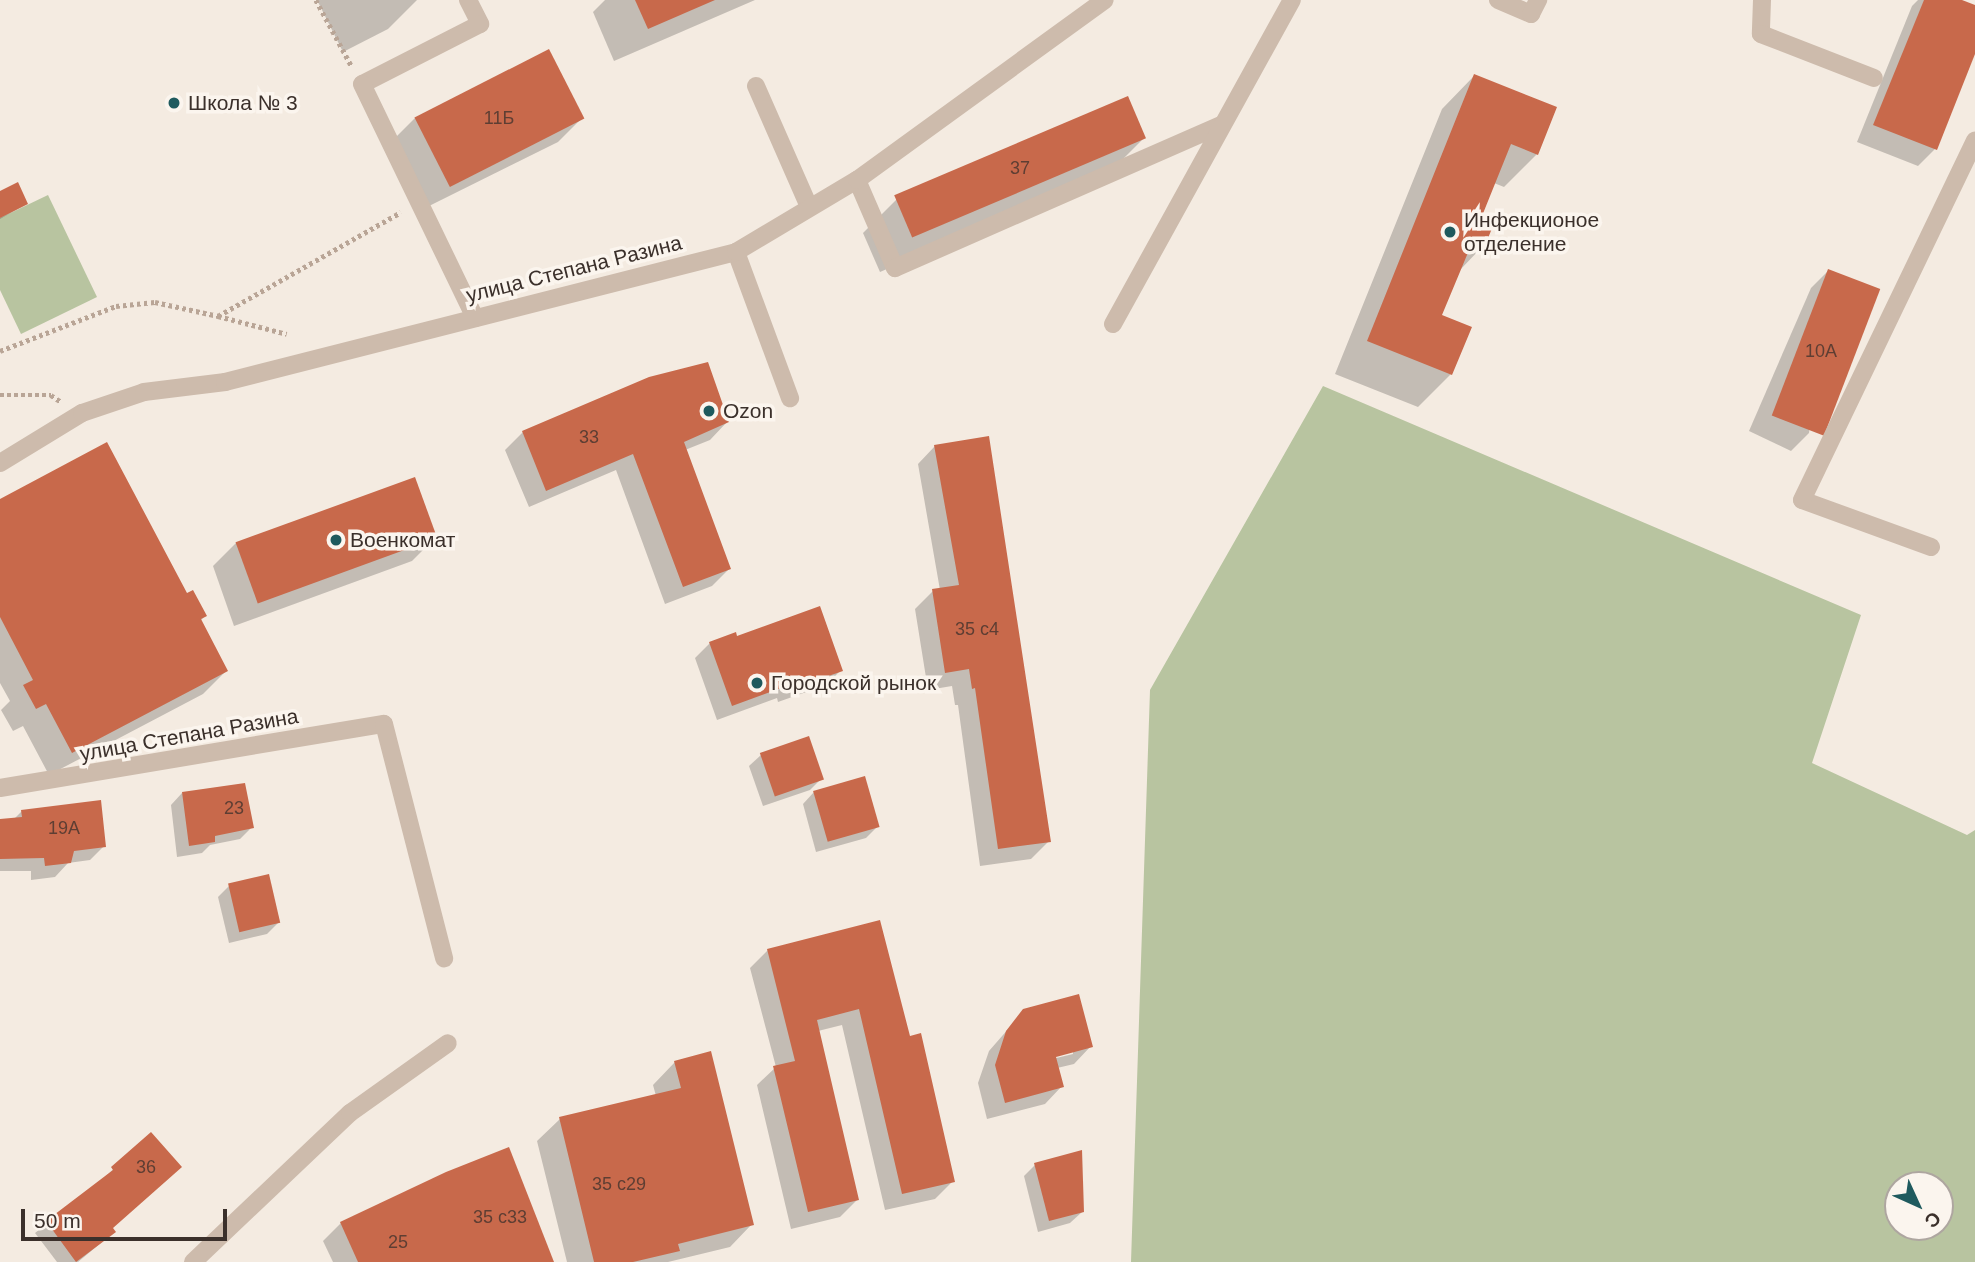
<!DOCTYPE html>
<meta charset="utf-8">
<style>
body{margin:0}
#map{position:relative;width:1975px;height:1262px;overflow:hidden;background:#f4ebe1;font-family:Arial,sans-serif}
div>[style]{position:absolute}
.green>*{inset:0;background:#b8c4a0}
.shadow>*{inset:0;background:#0003}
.building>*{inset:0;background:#c8694b;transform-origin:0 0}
.path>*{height:4.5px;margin-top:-2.25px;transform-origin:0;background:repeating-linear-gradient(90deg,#b9a596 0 3.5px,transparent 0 7px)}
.minor>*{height:18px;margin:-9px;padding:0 9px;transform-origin:9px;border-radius:9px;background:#cdbbac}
.dots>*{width:19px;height:19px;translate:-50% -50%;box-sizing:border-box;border:4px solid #fbf5ee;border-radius:50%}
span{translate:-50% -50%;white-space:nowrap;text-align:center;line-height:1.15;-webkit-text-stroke:7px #fbf5ee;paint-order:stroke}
.number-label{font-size:18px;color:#5e3e33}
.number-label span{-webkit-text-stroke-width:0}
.poi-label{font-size:21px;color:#3b302b}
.left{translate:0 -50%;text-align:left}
.street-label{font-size:21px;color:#3b302b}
.north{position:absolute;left:1884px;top:1171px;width:70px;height:70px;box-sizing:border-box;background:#fbf5ee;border:2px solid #aea6a0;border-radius:50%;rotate:135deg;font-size:19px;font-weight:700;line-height:28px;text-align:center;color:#3b302b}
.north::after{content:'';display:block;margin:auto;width:24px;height:32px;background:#1f5a5e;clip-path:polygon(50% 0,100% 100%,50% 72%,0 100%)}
.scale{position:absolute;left:21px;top:1209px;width:206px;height:32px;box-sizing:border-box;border:4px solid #3b302b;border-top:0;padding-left:9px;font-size:21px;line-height:24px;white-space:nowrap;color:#3b302b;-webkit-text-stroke:5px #fbf5ee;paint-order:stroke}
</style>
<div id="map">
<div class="green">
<i style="clip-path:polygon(48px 195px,97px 297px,21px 334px,0 290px,0 218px)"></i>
<i style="clip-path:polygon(evenodd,1323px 386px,1861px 615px,1812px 763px,1967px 835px,1975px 830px,1975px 1262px,1131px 1262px,1150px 690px,1323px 386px,1940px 1185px,1940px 1227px,1898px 1227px,1898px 1185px,1940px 1185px)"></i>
</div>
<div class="shadow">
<i style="clip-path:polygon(317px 0,417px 0,388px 29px,343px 52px)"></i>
<i style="clip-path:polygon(605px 0,755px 0,614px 61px,593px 12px)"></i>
<i style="clip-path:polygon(1918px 0,1958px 0,1975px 7px,1975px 50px,1935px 149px,1918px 166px,1857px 142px,1912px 6px)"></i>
<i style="clip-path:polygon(1474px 76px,1537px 154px,1504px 187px,1494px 183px,1480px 217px,1482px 247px,1459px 271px,1440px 316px,1451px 374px,1418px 407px,1335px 374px,1442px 109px)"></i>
<i style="clip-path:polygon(415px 118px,582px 118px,558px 142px,425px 208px,392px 141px)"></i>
<i style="clip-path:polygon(1144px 138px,1111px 171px,880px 272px,863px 233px,896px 200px)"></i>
<i style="clip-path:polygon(0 193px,26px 204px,0 219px)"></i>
<i style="clip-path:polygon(1828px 271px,1809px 433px,1791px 451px,1749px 431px,1811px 288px)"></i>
<i style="clip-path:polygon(727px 422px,710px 440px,685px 450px,729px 569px,712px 586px,665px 604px,616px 470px,529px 507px,505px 450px,523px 432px)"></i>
<i style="clip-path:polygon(935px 446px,1049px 841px,1031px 859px,980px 866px,958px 705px,955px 705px,952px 686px,928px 690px,915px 609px,933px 591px,940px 590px,918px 464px)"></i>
<i style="clip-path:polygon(0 501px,186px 596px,205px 616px,200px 621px,226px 671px,203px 694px,49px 775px,23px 726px,13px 731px,1px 710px,10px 701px,0 683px)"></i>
<i style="clip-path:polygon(435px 538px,412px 561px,234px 626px,213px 566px,236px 543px)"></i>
<i style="clip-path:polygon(736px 638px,841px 670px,826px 685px,778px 702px,777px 698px,717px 720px,695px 658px,710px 643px)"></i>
<i style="clip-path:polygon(761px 755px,822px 778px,810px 790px,763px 806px,749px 766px)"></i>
<i style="clip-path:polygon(814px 792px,878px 826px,866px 838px,816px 852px,803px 804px)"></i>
<i style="clip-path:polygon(182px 793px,252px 827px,240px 839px,210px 845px,202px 853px,177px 857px,171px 805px)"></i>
<i style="clip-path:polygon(22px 811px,104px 846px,90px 860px,68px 863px,55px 877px,31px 880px,31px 871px,0 871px,0 821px,14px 819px)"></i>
<i style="clip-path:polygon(229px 886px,279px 922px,267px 934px,229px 943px,218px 897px)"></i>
<i style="clip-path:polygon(768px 950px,908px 1038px,953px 1181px,935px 1199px,885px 1210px,842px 1025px,818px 1031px,858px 1199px,840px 1217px,791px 1229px,757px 1085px,776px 1067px,750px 968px)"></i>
<i style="clip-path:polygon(evenodd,1024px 1011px,1091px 1046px,1074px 1064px,1057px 1068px,1062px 1086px,1045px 1104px,987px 1119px,978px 1083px,989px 1051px,1024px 1011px,1073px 1050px,1073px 1054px,1048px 1060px,1047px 1057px,1073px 1050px)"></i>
<i style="clip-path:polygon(675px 1062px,752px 1224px,730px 1247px,668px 1262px,567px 1262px,537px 1141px,560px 1119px,656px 1096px,653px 1085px)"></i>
<i style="clip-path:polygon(150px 1134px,112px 1229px,114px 1232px,78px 1262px,57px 1262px,35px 1233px,101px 1181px)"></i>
<i style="clip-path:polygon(1035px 1165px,1082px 1212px,1070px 1223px,1038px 1232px,1024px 1176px)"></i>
<i style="clip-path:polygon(341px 1223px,553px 1262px,333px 1262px,323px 1241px)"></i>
</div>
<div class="building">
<i style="clip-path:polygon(635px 0,715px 0,648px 29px)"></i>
<i style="clip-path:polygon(1924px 0,1962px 0,1975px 5px,1975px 54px,1937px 150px,1873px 125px)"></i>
<i style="left:549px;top:49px;width:78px;height:151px;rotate:63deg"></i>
<i style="clip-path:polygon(1474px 74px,1557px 107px,1538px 155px,1511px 144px,1482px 216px,1495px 221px,1484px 248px,1472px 243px,1442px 315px,1472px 327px,1452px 375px,1367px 341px)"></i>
<i style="left:1128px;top:96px;width:46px;height:254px;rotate:67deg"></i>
<i style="clip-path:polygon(18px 182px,28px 204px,0 218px,0 191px)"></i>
<i style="left:1828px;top:269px;width:56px;height:157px;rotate:21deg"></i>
<i style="clip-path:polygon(708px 362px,729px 422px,684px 442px,731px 569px,683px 587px,633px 454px,546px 491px,522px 431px,649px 377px)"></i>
<i style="clip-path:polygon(989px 436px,1051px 842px,998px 849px,975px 688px,972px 689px,969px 669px,945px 673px,932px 589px,959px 585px,934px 445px)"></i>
<i style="clip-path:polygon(107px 442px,187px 593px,193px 590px,207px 616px,201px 619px,228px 671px,72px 753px,46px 704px,36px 709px,23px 685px,33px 680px,0 617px,0 499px)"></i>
<i style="left:415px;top:477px;width:65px;height:191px;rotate:70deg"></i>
<i style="clip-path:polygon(820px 606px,843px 671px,793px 688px,792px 684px,732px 706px,709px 642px,736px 632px,737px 636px)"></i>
<i style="left:809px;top:736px;width:46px;height:52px;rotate:71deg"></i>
<i style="left:865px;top:776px;width:53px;height:54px;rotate:74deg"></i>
<i style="clip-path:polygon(245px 783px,254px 828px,215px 836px,215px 842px,189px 846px,182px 792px)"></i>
<i style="clip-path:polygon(101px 800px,106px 847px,74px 851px,71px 863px,45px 866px,44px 858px,0 859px,0 819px,22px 817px,21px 810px)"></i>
<i style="left:269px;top:874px;width:50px;height:42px;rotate:77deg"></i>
<i style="clip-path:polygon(880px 920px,910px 1036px,921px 1033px,955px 1182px,902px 1194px,859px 1009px,817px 1020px,859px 1200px,808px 1212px,773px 1066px,795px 1061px,767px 949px)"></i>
<i style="clip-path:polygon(1079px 994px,1093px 1047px,1056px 1057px,1064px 1087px,1005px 1103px,995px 1065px,1006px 1031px,1023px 1009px)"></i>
<i style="clip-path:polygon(711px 1051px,754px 1225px,678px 1244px,680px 1251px,633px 1262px,594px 1262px,559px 1117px,681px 1088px,674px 1061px)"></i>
<i style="clip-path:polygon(151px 1132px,182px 1167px,113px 1228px,116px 1232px,76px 1262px,46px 1221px,113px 1170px,111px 1167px)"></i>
<i style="clip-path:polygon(509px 1147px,554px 1262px,358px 1262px,340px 1222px,446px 1172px)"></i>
<i style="clip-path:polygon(1082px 1150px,1084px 1212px,1049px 1221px,1034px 1163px)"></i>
</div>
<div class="path">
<i style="left:316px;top:0;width:74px;rotate:61.7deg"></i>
<i style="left:218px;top:316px;width:71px;rotate:14.6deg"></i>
<i style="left:0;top:351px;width:124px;rotate:-21.2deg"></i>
<i style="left:116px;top:306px;width:39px;rotate:-6deg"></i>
<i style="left:155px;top:302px;width:65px;rotate:12.5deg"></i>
<i style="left:218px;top:316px;width:210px;rotate:-29.6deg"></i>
<i style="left:0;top:395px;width:51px"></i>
<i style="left:51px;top:395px;width:11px;rotate:34deg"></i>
</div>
<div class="minor">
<i style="left:468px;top:0;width:27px;rotate:63deg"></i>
<i style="left:480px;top:24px;width:132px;rotate:153deg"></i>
<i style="left:362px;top:84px;width:260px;rotate:64.2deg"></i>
<i style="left:1498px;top:0;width:36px;rotate:23deg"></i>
<i style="left:1531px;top:14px;width:16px;rotate:-63deg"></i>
<i style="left:1762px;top:0;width:34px;rotate:92deg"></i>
<i style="left:1761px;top:34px;width:121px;rotate:21.3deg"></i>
<i style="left:756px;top:86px;width:132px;rotate:66.3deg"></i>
<i style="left:857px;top:180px;width:96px;rotate:66.6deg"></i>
<i style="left:895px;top:268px;width:356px;rotate:-23.7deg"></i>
<i style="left:736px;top:252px;width:156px;rotate:69.7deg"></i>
<i style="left:1113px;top:324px;width:370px;rotate:-61.1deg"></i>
<i style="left:0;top:463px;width:96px;rotate:-31.4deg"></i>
<i style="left:82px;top:413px;width:65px;rotate:-18.7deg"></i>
<i style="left:144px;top:392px;width:82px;rotate:-7deg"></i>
<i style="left:225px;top:382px;width:527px;rotate:-14.27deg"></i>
<i style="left:736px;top:252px;width:141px;rotate:-30.8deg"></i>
<i style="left:857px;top:180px;width:306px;rotate:-36deg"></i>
<i style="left:1931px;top:547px;width:137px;rotate:-160deg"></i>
<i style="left:1802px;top:500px;width:399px;rotate:-64.3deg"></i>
<i style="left:0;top:788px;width:389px;rotate:-9.5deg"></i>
<i style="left:384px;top:724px;width:242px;rotate:75.6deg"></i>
<i style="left:193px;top:1262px;width:216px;rotate:-43.5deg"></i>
<i style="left:350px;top:1113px;width:120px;rotate:-35.5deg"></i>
</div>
<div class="dots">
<i style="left:174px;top:103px;background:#1f5a5e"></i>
<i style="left:1450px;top:232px;background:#1f5a5e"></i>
<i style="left:709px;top:411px;background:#1f5a5e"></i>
<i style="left:336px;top:540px;background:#1f5a5e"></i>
<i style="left:757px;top:683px;background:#1f5a5e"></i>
</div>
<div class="number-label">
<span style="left:499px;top:118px">11Б</span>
<span style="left:1020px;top:168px">37</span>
<span style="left:1821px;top:351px">10А</span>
<span style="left:589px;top:437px">33</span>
<span style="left:977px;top:629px">35 с4</span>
<span style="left:234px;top:808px">23</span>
<span style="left:64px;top:828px">19А</span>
<span style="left:146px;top:1167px">36</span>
<span style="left:619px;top:1184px">35 с29</span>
<span style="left:500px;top:1217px">35 с33</span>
<span style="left:398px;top:1242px">25</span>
</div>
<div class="poi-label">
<span class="left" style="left:188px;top:103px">Школа № 3</span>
<span class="left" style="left:1464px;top:232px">Инфекционое<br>отделение</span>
<span class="left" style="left:723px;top:411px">Ozon</span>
<span class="left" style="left:350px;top:540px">Военкомат</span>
<span class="left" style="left:771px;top:683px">Городской рынок</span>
</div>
<div class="street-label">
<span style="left:574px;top:269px;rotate:-14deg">улица Степана Разина</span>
<span style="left:189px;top:735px;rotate:-10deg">улица Степана Разина</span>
</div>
<div class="north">С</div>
<div class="scale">50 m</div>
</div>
